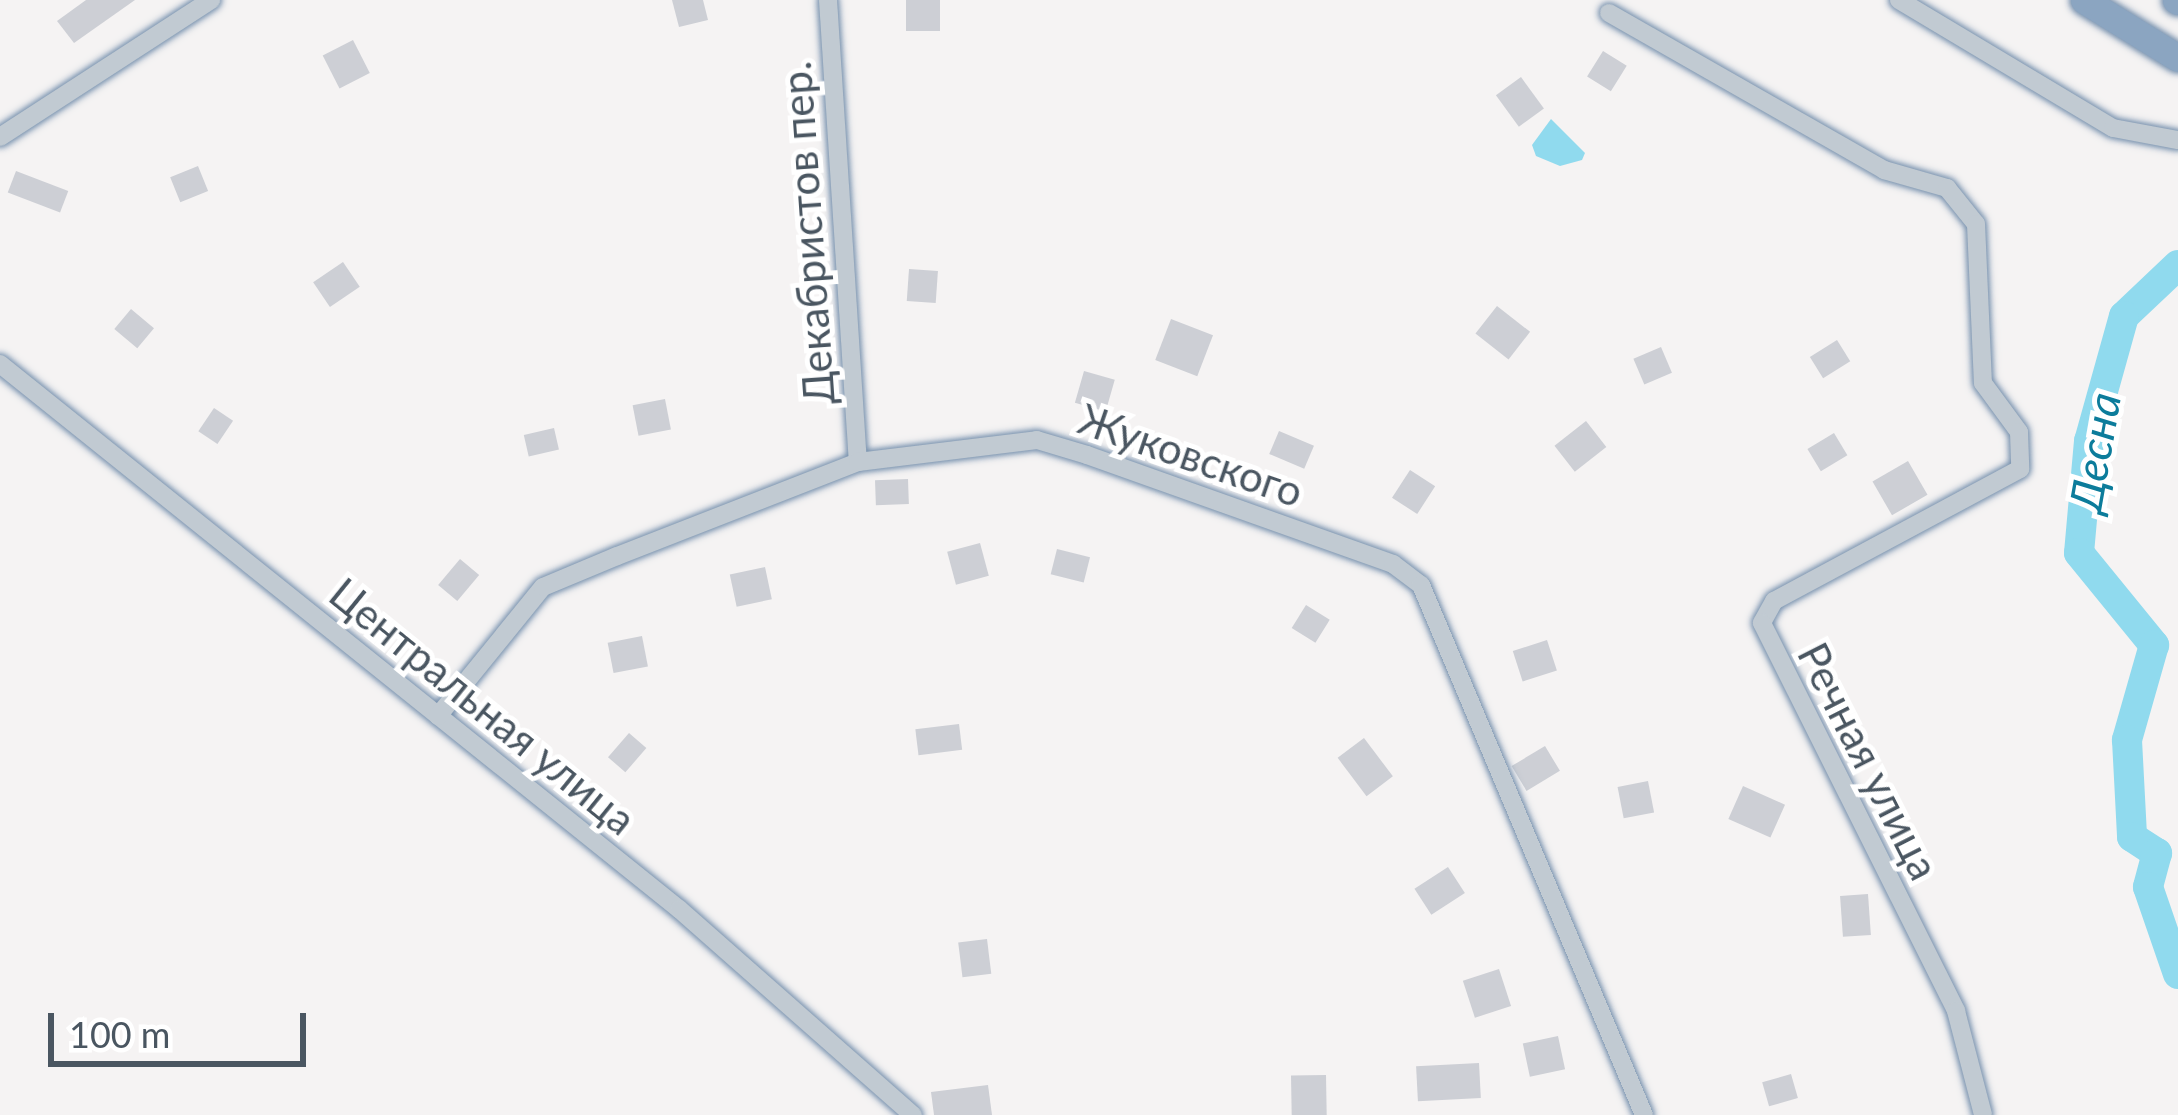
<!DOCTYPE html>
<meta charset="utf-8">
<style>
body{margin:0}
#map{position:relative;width:2178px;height:1115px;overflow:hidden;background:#f5f3f3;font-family:Lato,sans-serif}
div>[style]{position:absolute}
.water>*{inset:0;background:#90daee}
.river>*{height:30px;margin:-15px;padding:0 15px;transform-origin:15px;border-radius:15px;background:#90daee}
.building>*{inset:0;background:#cdcfd5;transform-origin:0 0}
.roads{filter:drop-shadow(0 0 3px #7690ad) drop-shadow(0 0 3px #7690ad)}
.minor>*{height:18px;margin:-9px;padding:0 9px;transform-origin:9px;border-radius:9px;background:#c1cad2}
.highway>*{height:27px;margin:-13.5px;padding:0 13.5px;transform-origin:13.5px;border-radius:13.5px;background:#8ba5c1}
span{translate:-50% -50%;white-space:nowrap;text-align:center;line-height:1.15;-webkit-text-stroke:10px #fff;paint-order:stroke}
.street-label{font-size:42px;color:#4a5661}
.water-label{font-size:45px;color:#0c7c9b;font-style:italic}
.scale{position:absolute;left:48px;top:1013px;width:258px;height:54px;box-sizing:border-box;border:6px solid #4a5661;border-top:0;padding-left:15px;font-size:36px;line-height:42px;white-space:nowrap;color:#4a5661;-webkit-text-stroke:9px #fff;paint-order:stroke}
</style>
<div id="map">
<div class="water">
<i style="clip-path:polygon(1551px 119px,1585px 153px,1582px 160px,1560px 166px,1536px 156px,1532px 145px)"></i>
</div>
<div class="river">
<i style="left:2178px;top:265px;width:74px;rotate:136.6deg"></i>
<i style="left:2124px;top:316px;width:130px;rotate:105.6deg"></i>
<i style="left:2089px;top:441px;width:112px;rotate:95.1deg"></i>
<i style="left:2079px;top:553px;width:119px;rotate:50.8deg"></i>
<i style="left:2154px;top:645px;width:99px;rotate:105.9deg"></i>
<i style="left:2127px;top:740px;width:97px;rotate:87deg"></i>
<i style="left:2132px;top:837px;width:30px;rotate:33deg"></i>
<i style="left:2157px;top:853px;width:35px;rotate:105deg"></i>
<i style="left:2148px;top:887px;width:92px;rotate:71deg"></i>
</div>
<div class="building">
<i style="clip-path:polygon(86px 0,135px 0,74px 43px,57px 21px)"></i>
<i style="clip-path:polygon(672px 0,703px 0,708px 20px,679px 27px)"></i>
<i style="left:906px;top:0;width:34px;height:31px"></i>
<i style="left:353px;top:40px;width:37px;height:34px;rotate:63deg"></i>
<i style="left:1603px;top:51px;width:28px;height:30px;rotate:32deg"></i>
<i style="left:1521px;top:77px;width:39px;height:31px;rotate:54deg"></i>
<i style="left:198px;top:166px;width:27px;height:30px;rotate:68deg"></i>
<i style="left:16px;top:171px;width:56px;height:23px;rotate:21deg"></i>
<i style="left:343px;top:262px;width:30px;height:36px;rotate:56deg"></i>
<i style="left:909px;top:269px;width:29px;height:32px;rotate:4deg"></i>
<i style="left:1497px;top:306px;width:42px;height:35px;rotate:38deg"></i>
<i style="left:131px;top:309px;width:30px;height:26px;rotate:40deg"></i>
<i style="left:1171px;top:319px;width:45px;height:44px;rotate:21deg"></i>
<i style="left:1837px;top:340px;width:25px;height:32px;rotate:58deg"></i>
<i style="left:1661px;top:347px;width:28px;height:30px;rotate:67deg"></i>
<i style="left:1084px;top:371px;width:32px;height:33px;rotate:16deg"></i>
<i style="left:665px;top:399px;width:31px;height:33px;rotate:79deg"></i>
<i style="left:214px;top:408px;width:23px;height:28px;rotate:34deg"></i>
<i style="left:1586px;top:421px;width:33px;height:40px;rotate:52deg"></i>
<i style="left:554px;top:428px;width:22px;height:31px;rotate:77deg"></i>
<i style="left:1279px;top:431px;width:38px;height:25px;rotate:23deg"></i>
<i style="left:1834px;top:433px;width:26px;height:31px;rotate:59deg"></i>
<i style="left:1908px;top:461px;width:39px;height:41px;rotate:60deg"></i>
<i style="left:1410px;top:470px;width:30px;height:33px;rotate:33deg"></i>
<i style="left:908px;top:479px;width:25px;height:33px;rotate:88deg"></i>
<i style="left:980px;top:543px;width:34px;height:34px;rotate:75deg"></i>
<i style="left:1057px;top:549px;width:34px;height:26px;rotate:14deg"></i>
<i style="left:460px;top:559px;width:25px;height:34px;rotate:40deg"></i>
<i style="left:765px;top:567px;width:33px;height:36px;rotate:78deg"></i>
<i style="left:1306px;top:605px;width:28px;height:27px;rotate:32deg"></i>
<i style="left:642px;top:636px;width:31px;height:35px;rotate:79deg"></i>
<i style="left:1547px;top:640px;width:32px;height:36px;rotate:72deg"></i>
<i style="left:959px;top:724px;width:26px;height:44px;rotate:83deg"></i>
<i style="left:629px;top:733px;width:23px;height:32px;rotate:41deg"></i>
<i style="left:1364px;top:738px;width:48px;height:33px;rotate:53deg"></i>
<i style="left:1545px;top:746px;width:29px;height:39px;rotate:59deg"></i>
<i style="left:1648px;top:781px;width:32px;height:31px;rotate:79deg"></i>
<i style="left:1743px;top:786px;width:46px;height:36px;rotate:24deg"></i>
<i style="left:1448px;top:867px;width:31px;height:40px;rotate:57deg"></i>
<i style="left:1868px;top:894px;width:41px;height:28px;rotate:86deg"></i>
<i style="left:987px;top:939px;width:35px;height:29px;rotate:83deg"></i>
<i style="left:1499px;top:969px;width:39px;height:38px;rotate:72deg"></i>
<i style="left:1558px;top:1036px;width:34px;height:36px;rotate:78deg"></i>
<i style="left:1479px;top:1063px;width:35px;height:63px;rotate:87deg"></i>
<i style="left:1791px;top:1074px;width:25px;height:30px;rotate:74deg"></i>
<i style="left:1326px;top:1075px;width:40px;height:35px;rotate:89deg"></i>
<i style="clip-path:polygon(988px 1085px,992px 1115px,934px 1115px,931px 1092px)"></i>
</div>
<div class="roads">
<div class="minor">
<i style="left:828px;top:0;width:463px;rotate:86.3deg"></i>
<i style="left:1899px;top:0;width:249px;rotate:30.9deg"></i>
<i style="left:2113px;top:128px;width:66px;rotate:10.5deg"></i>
<i style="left:1609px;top:13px;width:317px;rotate:29.7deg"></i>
<i style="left:1884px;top:170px;width:66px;rotate:15.9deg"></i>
<i style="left:1947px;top:188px;width:46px;rotate:51.1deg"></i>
<i style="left:1976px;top:224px;width:159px;rotate:87.5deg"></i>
<i style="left:1983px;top:383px;width:61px;rotate:53.7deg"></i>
<i style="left:2019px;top:432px;width:37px;rotate:88deg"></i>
<i style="left:2020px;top:469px;width:279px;rotate:151.8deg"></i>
<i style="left:1774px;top:601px;width:25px;rotate:119deg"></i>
<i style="left:1762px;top:623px;width:434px;rotate:63.4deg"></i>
<i style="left:1956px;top:1011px;width:107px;rotate:75.4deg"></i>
<i style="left:0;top:137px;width:252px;rotate:-33deg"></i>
<i style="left:0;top:364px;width:871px;rotate:38.75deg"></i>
<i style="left:679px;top:909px;width:312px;rotate:41.4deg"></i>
<i style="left:438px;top:716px;width:166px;rotate:-50.9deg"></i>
<i style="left:543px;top:587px;width:80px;rotate:-22.7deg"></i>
<i style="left:617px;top:556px;width:259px;rotate:-21.3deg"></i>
<i style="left:858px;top:462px;width:180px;rotate:-7deg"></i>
<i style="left:1037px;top:440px;width:52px;rotate:16.7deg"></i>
<i style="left:1087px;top:455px;width:325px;rotate:19.6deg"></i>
<i style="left:1393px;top:564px;width:35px;rotate:37deg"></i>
<i style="left:1421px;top:585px;width:575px;rotate:67.18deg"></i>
</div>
<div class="highway">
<i style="left:2084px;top:0;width:110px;rotate:31.7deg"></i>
<i style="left:2176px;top:0;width:2px;rotate:27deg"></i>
</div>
</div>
<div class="street-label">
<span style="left:807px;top:233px;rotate:-94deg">Декабристов пер.</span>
<span style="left:1191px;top:455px;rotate:19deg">Жуковского</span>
<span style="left:483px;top:706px;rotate:39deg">Центральная улица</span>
<span style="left:1869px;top:761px;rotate:63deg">Речная улица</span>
</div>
<div class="water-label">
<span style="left:2095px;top:452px;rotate:-80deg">Десна</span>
</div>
<div class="scale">100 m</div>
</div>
